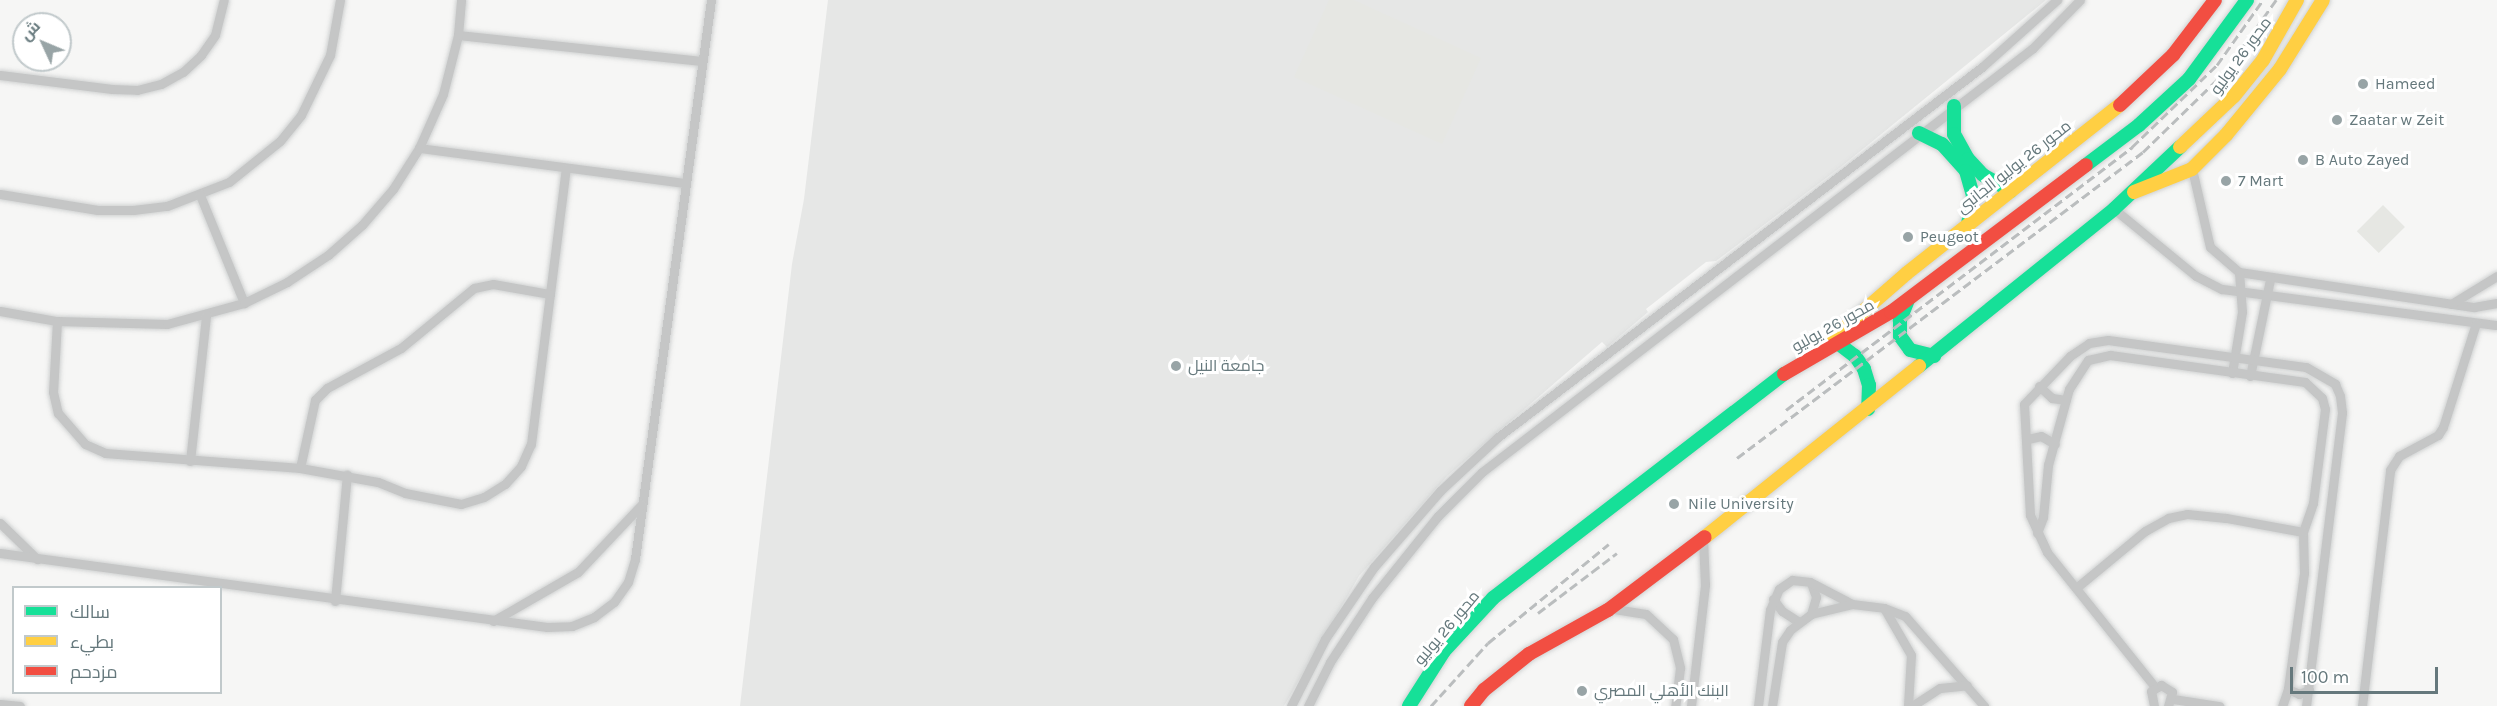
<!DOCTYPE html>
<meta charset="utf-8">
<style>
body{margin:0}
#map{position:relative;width:2497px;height:706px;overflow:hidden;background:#f6f6f5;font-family:Karla,Cairo,sans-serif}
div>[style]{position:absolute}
.built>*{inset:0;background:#e6e7e6}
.green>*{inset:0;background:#e6e7e3;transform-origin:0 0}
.roads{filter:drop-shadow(0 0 2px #d0d2d2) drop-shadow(0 0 2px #d0d2d2)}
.street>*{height:9px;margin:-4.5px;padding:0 4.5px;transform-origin:4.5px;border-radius:4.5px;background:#c5c6c6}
.fast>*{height:14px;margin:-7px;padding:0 7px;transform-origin:7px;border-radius:7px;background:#16e098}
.slow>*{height:14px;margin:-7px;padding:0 7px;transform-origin:7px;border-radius:7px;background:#ffcf43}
.jam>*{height:14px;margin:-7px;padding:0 7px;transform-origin:7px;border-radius:7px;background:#f24e42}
.rail>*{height:3px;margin-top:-1.5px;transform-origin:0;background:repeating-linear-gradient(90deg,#babdbe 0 9px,transparent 0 13.5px)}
.dots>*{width:16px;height:16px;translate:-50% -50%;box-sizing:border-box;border:3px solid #fff;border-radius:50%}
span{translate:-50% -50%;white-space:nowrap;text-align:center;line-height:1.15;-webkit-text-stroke:6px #fff;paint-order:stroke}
.street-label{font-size:16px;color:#65787c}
.poi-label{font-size:16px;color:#65787c}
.left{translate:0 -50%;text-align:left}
.legend{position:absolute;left:12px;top:586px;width:210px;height:108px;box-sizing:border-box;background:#fff;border:2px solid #c1c9cb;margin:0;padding:8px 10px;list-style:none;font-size:18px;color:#65787c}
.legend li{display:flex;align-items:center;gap:12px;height:30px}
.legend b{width:30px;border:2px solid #c1c9cb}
.north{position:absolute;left:12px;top:12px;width:60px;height:60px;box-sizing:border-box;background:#fff;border:2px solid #c1c9cb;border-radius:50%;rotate:314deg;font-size:16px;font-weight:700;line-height:24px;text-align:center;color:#65787c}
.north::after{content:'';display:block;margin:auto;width:21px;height:27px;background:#98a4a6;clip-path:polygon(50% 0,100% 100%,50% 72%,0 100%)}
.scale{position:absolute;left:2290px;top:667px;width:148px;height:27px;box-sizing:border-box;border:3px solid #65787c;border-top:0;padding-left:8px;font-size:18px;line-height:21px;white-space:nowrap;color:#65787c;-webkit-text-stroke:4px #fff;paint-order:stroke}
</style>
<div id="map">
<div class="built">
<i style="clip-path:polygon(828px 0,2046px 0,1842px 166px,1716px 261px,1706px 262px,1646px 309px,1648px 312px,1607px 347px,1602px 342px,1447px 476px,1359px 576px,1284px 706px,740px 706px,792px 264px,804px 199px)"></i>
</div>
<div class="green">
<i style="clip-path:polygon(1329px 0,1354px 0,1481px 58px,1442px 144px,1294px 77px)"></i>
<i style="left:2383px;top:205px;width:31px;height:37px;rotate:45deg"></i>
</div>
<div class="roads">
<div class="street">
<i style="left:458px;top:35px;width:245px;rotate:6.1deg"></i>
<i style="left:0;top:75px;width:113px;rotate:7.1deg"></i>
<i style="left:112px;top:89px;width:25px;rotate:2deg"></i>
<i style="left:137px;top:90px;width:25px;rotate:-14deg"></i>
<i style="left:161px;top:84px;width:25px;rotate:-29deg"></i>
<i style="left:183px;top:72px;width:25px;rotate:-43deg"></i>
<i style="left:201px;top:55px;width:24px;rotate:-55deg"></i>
<i style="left:215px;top:35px;width:36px;rotate:-76deg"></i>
<i style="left:419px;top:148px;width:269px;rotate:7.5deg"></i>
<i style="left:2192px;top:169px;width:80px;rotate:77deg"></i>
<i style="left:2210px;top:247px;width:38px;rotate:41deg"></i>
<i style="left:2239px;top:272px;width:238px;rotate:8.5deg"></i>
<i style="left:2474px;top:307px;width:23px;rotate:-10deg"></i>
<i style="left:0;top:194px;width:99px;rotate:9.3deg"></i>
<i style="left:98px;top:210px;width:35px"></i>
<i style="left:133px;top:210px;width:34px;rotate:-7deg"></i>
<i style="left:167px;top:206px;width:66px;rotate:-21.2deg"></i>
<i style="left:229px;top:182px;width:65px;rotate:-38.8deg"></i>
<i style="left:280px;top:141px;width:33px;rotate:-51deg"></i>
<i style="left:301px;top:115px;width:67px;rotate:-64.2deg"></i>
<i style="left:330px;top:55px;width:56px;rotate:-79.7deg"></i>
<i style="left:200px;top:195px;width:117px;rotate:67.8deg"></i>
<i style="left:2114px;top:209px;width:106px;rotate:39.3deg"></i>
<i style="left:2196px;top:276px;width:29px;rotate:27deg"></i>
<i style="left:2222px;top:289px;width:276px;rotate:7.5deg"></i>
<i style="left:2451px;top:304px;width:54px;rotate:-31.3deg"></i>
<i style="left:0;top:311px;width:58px;rotate:10deg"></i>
<i style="left:57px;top:321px;width:110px;rotate:1.6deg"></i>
<i style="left:167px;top:324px;width:80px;rotate:-15.3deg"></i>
<i style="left:244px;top:303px;width:48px;rotate:-26deg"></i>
<i style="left:287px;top:282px;width:49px;rotate:-33.4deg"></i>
<i style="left:328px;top:255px;width:45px;rotate:-41.4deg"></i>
<i style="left:362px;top:225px;width:48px;rotate:-49.3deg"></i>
<i style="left:393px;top:189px;width:49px;rotate:-57.6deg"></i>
<i style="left:419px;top:148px;width:59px;rotate:-66deg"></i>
<i style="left:443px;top:94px;width:61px;rotate:-75.7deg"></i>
<i style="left:458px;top:35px;width:35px;rotate:-85deg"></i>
<i style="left:57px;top:321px;width:71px;rotate:93.2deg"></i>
<i style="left:53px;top:392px;width:22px;rotate:77deg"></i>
<i style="left:58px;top:413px;width:41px;rotate:48.9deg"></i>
<i style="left:85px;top:444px;width:22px;rotate:24deg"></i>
<i style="left:105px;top:453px;width:196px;rotate:4.4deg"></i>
<i style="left:300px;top:468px;width:79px;rotate:10.2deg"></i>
<i style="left:378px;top:482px;width:29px;rotate:22deg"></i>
<i style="left:405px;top:493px;width:57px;rotate:11.1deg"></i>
<i style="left:461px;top:504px;width:24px;rotate:-17deg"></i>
<i style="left:484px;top:497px;width:25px;rotate:-32deg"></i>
<i style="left:505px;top:484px;width:24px;rotate:-48deg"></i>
<i style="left:521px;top:466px;width:24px;rotate:-66deg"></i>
<i style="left:531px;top:444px;width:278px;rotate:-82.8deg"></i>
<i style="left:2232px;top:373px;width:62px;rotate:-80.7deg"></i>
<i style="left:2242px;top:312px;width:40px;rotate:-94.3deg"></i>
<i style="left:2250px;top:376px;width:99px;rotate:-78.3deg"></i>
<i style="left:2039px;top:386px;width:18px;rotate:43deg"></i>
<i style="left:2052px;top:398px;width:14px;rotate:8deg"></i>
<i style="left:2028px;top:439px;width:13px;rotate:-13deg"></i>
<i style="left:2041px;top:436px;width:16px;rotate:30deg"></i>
<i style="left:190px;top:461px;width:147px;rotate:-83.7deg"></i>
<i style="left:300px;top:468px;width:70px;rotate:-77.6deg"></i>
<i style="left:315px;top:400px;width:17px;rotate:-45deg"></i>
<i style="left:327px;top:388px;width:84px;rotate:-28.4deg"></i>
<i style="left:401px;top:348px;width:94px;rotate:-39.4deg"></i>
<i style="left:474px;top:288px;width:19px;rotate:-12deg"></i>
<i style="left:493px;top:284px;width:58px;rotate:10deg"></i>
<i style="left:0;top:523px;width:52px;rotate:44.2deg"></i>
<i style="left:2037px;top:533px;width:17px;rotate:-69deg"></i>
<i style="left:2043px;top:517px;width:52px;rotate:-84.5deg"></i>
<i style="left:2048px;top:465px;width:79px;rotate:-74.6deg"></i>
<i style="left:2069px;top:389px;width:35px;rotate:-57deg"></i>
<i style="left:2088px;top:360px;width:23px;rotate:-13deg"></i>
<i style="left:2110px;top:355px;width:197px;rotate:7.9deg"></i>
<i style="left:2305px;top:382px;width:23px;rotate:43deg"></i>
<i style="left:2322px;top:398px;width:11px;rotate:75deg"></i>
<i style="left:2325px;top:409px;width:95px;rotate:97.3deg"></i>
<i style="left:2313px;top:503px;width:31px;rotate:109deg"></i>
<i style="left:2303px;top:532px;width:41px;rotate:88.6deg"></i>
<i style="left:2304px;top:573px;width:117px;rotate:97.9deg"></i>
<i style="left:2288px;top:689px;width:18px;rotate:109deg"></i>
<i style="left:0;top:553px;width:552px;rotate:7.7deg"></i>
<i style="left:547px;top:627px;width:25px;rotate:-2deg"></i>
<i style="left:572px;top:626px;width:24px;rotate:-22deg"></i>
<i style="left:594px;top:617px;width:25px;rotate:-37deg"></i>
<i style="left:614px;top:602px;width:24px;rotate:-55deg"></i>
<i style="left:628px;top:582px;width:24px;rotate:-73deg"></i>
<i style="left:635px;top:559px;width:564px;rotate:-82.26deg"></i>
<i style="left:1811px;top:583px;width:15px;rotate:70deg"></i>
<i style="left:1816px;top:597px;width:18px;rotate:106deg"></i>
<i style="left:2076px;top:588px;width:89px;rotate:-39.6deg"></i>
<i style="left:2145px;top:531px;width:26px;rotate:-29deg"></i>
<i style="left:2168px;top:518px;width:19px;rotate:-12deg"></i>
<i style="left:2187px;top:514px;width:39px;rotate:6deg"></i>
<i style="left:2226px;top:518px;width:78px;rotate:10.3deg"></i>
<i style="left:1773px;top:599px;width:15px;rotate:53deg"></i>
<i style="left:1782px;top:611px;width:20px;rotate:33deg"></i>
<i style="left:335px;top:601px;width:127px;rotate:-84.6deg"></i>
<i style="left:1884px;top:608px;width:54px;rotate:60.1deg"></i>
<i style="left:1911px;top:655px;width:51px;rotate:93.4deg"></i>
<i style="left:1614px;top:609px;width:32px;rotate:9deg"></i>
<i style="left:1646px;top:614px;width:37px;rotate:43deg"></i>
<i style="left:1673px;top:639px;width:30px;rotate:76deg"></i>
<i style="left:1680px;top:668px;width:38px;rotate:97deg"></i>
<i style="left:493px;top:621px;width:98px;rotate:-30deg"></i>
<i style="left:578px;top:572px;width:93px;rotate:-46.7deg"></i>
<i style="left:2155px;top:687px;width:173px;rotate:-128.7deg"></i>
<i style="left:2047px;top:552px;width:41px;rotate:-114.7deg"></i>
<i style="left:2030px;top:515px;width:111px;rotate:-93.1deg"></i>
<i style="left:2024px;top:404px;width:66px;rotate:-46.2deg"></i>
<i style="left:2070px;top:356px;width:23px;rotate:-34deg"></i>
<i style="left:2089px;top:343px;width:19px;rotate:-9deg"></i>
<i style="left:2108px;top:340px;width:200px;rotate:7.8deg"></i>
<i style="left:2306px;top:367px;width:34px;rotate:30deg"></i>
<i style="left:2335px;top:384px;width:13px;rotate:67deg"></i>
<i style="left:2340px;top:396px;width:17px;rotate:83deg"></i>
<i style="left:2342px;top:413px;width:295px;rotate:97deg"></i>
<i style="left:2288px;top:689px;width:12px;rotate:24deg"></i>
<i style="left:2299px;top:694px;width:11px;rotate:-22deg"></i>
<i style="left:2173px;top:699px;width:47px;rotate:8.7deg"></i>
<i style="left:0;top:704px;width:20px;rotate:6deg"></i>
<i style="left:1291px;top:706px;width:75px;rotate:-63.1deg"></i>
<i style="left:1325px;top:639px;width:87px;rotate:-55.8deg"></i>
<i style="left:1374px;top:567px;width:101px;rotate:-49deg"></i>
<i style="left:1440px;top:491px;width:79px;rotate:-43deg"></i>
<i style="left:1498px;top:437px;width:609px;rotate:-37.4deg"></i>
<i style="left:1982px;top:67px;width:101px;rotate:-41.8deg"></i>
<i style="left:1308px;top:706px;width:49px;rotate:-63.4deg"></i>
<i style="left:1330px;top:662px;width:77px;rotate:-56.7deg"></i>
<i style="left:1372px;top:598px;width:105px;rotate:-51.2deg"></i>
<i style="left:1438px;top:516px;width:62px;rotate:-45deg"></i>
<i style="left:1482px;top:472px;width:695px;rotate:-37.58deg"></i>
<i style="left:2033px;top:48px;width:67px;rotate:-45.6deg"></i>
<i style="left:1691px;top:706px;width:122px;rotate:-83.4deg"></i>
<i style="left:1705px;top:585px;width:45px;rotate:-92.5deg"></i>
<i style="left:1758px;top:706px;width:97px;rotate:-82.9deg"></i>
<i style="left:1770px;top:610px;width:23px;rotate:-67deg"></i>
<i style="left:1779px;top:589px;width:16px;rotate:-35deg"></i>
<i style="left:1792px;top:580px;width:18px;rotate:6deg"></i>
<i style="left:1810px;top:582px;width:47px;rotate:27.6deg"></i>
<i style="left:1852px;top:604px;width:32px;rotate:7deg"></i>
<i style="left:1884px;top:608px;width:22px;rotate:21deg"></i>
<i style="left:1905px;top:616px;width:120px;rotate:48.7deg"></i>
<i style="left:1772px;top:706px;width:65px;rotate:-81.1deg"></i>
<i style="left:1782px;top:642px;width:14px;rotate:-56deg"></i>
<i style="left:1790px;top:630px;width:26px;rotate:-37deg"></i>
<i style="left:1811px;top:614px;width:42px;rotate:-13.7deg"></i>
<i style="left:1912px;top:706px;width:33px;rotate:-33deg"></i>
<i style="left:1940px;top:688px;width:27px;rotate:-6deg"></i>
<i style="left:2154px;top:706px;width:15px;rotate:-101deg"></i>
<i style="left:2151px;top:691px;width:12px;rotate:-31deg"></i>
<i style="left:2161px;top:685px;width:13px;rotate:32deg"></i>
<i style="left:2172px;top:692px;width:15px;rotate:106deg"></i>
<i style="left:2362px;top:706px;width:238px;rotate:-83.2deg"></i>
<i style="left:2390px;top:470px;width:17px;rotate:-57deg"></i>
<i style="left:2399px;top:456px;width:44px;rotate:-28.3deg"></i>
<i style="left:2438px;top:435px;width:9px;rotate:-58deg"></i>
<i style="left:2443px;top:427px;width:109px;rotate:-72.4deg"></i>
</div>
<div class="fast">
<i style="left:1954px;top:106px;width:28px;rotate:90deg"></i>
<i style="left:1954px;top:134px;width:29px;rotate:61deg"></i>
<i style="left:1968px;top:159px;width:22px;rotate:47deg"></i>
<i style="left:1983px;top:175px;width:32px;rotate:30deg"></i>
<i style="left:1919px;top:133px;width:25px;rotate:26deg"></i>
<i style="left:1942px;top:144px;width:36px;rotate:48deg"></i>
<i style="left:1966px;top:171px;width:26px;rotate:74deg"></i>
<i style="left:1973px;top:196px;width:28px;rotate:100deg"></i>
<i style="left:2086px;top:165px;width:66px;rotate:-37deg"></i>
<i style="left:2139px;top:125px;width:68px;rotate:-42.6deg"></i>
<i style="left:2189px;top:79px;width:98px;rotate:-53.7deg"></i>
<i style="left:1908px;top:300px;width:22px;rotate:112deg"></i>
<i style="left:1900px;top:320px;width:16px;rotate:90deg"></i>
<i style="left:1900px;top:336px;width:17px;rotate:54deg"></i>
<i style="left:1910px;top:350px;width:25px;rotate:14deg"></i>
<i style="left:1835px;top:341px;width:25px;rotate:37deg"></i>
<i style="left:1855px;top:356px;width:16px;rotate:55deg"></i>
<i style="left:1864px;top:369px;width:17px;rotate:73deg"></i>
<i style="left:1869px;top:385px;width:24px;rotate:92deg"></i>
<i style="left:1919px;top:366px;width:250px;rotate:-38.8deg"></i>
<i style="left:2114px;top:209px;width:91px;rotate:-43.2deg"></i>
<i style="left:1409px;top:706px;width:65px;rotate:-57.5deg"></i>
<i style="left:1444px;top:651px;width:72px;rotate:-47.2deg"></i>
<i style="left:1493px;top:598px;width:367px;rotate:-37.6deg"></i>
</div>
<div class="slow">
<i style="left:2180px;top:147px;width:74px;rotate:-43.4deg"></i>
<i style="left:2234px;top:96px;width:46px;rotate:-51.1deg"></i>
<i style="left:2263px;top:60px;width:69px;rotate:-60.5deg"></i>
<i style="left:2134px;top:192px;width:62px;rotate:-21.6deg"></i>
<i style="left:2192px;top:169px;width:48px;rotate:-45deg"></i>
<i style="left:2226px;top:135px;width:85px;rotate:-50.7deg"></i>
<i style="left:2280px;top:69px;width:81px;rotate:-58.1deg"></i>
<i style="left:1827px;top:343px;width:106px;rotate:-41.2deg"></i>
<i style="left:1907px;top:273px;width:271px;rotate:-38.3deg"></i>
<i style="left:1705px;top:537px;width:274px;rotate:-38.6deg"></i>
</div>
<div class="jam">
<i style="left:2120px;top:105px;width:73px;rotate:-43.3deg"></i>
<i style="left:2173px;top:55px;width:69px;rotate:-52.6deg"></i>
<i style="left:1784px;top:374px;width:124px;rotate:-30.1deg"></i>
<i style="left:1891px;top:312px;width:244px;rotate:-37deg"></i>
<i style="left:1471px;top:706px;width:21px;rotate:-51deg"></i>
<i style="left:1484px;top:690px;width:58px;rotate:-38.7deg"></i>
<i style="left:1529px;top:654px;width:90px;rotate:-29.1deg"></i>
<i style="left:1608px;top:610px;width:121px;rotate:-37deg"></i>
</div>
</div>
<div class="rail">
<i style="left:1786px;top:410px;width:435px;rotate:-37.2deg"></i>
<i style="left:2132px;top:147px;width:118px;rotate:-44deg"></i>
<i style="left:2217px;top:65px;width:80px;rotate:-54.7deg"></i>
<i style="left:1737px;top:458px;width:508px;rotate:-37.01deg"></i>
<i style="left:2143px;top:152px;width:113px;rotate:-44.3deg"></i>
<i style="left:2224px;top:73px;width:90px;rotate:-54.5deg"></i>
<i style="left:1538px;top:613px;width:99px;rotate:-37.2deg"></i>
<i style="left:1431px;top:706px;width:85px;rotate:-47.9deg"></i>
<i style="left:1488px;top:643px;width:156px;rotate:-39.3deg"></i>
</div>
<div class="dots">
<i style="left:2363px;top:84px;background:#98a4a6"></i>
<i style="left:2337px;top:120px;background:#98a4a6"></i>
<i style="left:2303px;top:160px;background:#98a4a6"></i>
<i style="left:2226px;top:181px;background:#98a4a6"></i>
<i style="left:1908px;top:237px;background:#98a4a6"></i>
<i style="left:1176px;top:366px;background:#98a4a6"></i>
<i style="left:1674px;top:504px;background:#98a4a6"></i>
<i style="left:1582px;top:691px;background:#98a4a6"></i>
</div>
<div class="street-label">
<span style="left:2241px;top:56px;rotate:-54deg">محور 26 يوليو</span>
<span style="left:2014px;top:167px;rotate:-38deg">محور 26 يوليو الجانبى</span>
<span style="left:1833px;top:326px;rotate:-29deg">محور 26 يوليو</span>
<span style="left:1447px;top:628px;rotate:-50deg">محور 26 يوليو</span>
</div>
<div class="poi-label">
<span class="left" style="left:2375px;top:84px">Hameed</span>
<span class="left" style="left:2349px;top:120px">Zaatar w Zeit</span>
<span class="left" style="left:2315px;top:160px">B Auto Zayed</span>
<span class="left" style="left:2238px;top:181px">7 Mart</span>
<span class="left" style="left:1920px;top:237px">Peugeot</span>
<span class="left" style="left:1188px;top:366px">جامعة النيل</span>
<span class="left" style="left:1688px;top:504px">Nile University</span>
<span class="left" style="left:1594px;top:691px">البنك الأهلي المصري</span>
</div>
<ul class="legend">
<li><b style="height:8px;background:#16e098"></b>سالك</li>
<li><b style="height:8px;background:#ffcf43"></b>بطيء</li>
<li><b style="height:8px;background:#f24e42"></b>مزدحم</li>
</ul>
<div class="north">ش</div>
<div class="scale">100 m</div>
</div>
